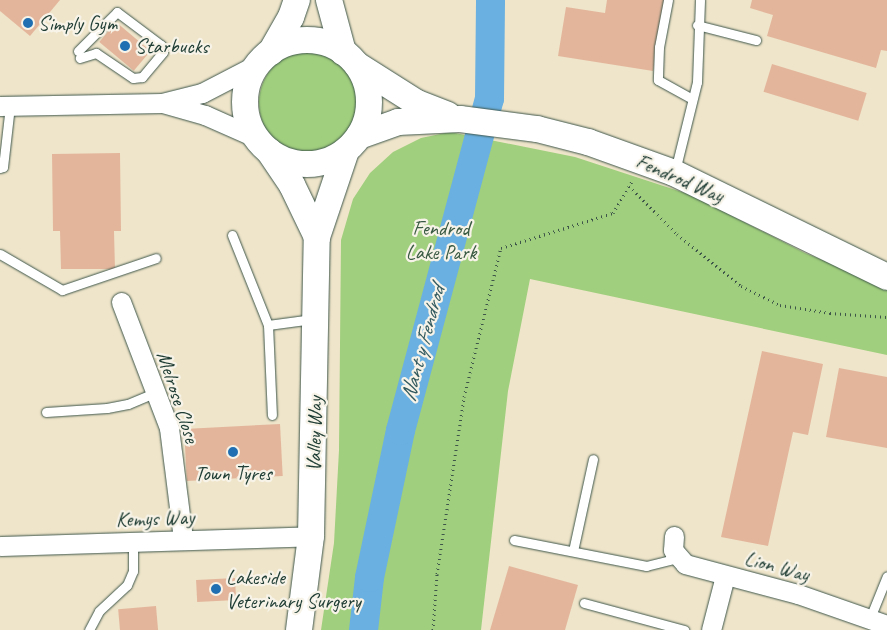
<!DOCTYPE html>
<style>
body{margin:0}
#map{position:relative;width:887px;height:630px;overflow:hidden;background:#efe5ca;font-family:Caveat,sans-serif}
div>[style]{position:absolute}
.green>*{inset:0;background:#a0cf7d}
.round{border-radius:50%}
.river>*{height:29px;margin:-14.5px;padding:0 14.5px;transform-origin:14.5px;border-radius:14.5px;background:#6ab0e1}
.building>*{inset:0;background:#e3b69c;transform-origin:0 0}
.path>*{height:3px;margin-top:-1.5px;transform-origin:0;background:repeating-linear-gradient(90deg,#3e564a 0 1px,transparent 0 5px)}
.roads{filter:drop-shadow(0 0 1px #3e564a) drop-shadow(0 0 1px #3e564a)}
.lane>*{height:9px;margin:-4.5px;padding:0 4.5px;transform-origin:4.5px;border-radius:4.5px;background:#fff}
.street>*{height:19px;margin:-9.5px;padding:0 9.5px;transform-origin:9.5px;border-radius:9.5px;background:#fff}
.secondary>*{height:26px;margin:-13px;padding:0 13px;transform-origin:13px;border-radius:13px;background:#fff}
.secondary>.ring{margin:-13px;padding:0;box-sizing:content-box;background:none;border:26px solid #fff;border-radius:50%}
.dots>*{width:14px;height:14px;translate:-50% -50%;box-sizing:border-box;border:2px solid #f7f3e8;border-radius:50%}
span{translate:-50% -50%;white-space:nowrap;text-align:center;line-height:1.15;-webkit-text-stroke:4.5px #f7f3e8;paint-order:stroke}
.poi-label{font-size:21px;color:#1f3d34}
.left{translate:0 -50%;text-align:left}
.street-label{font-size:21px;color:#1f3d34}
.park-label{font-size:21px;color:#395a43}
.water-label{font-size:22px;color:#325a5f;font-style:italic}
</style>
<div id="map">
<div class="green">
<i class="round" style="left:259px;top:49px;width:108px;height:108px"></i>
<i style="clip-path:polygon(450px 132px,575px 157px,691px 195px,805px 253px,887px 286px,887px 355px,530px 279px,508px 391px,481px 630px,321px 630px,334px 543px,339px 450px,341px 240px,353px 199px,370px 173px,393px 152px,421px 138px)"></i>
</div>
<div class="river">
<i style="left:363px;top:630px;width:53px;rotate:-83.5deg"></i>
<i style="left:369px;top:577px;width:150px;rotate:-78.1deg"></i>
<i style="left:400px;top:430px;width:344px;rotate:-75deg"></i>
<i style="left:489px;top:98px;width:98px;rotate:-89.4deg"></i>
</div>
<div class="building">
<i style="clip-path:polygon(0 0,60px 0,30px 36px,0 11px)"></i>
<i style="clip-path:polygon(607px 0,665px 0,653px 71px,558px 56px,566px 7px,605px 13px)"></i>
<i style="clip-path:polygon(752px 0,887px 0,887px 51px,881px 50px,876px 68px,767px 36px,773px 15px,750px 8px)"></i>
<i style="left:116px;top:22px;width:45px;height:26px;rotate:40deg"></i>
<i style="left:772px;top:64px;width:99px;height:29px;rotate:17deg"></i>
<i style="clip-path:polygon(120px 153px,121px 231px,114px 231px,115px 269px,61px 269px,60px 231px,53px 231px,52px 154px)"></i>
<i style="clip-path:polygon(762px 351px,823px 364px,808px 435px,793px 432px,768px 546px,721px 537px)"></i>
<i style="clip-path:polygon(839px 368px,887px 377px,887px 448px,826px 437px)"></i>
<i style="left:280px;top:424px;width:52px;height:96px;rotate:87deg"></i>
<i style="clip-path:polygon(509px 566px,578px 585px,565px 630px,490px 630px)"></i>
<i style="left:235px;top:578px;width:22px;height:39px;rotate:87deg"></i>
<i style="left:156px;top:606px;width:24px;height:38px;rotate:85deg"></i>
</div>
<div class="path">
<i style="left:629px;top:186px;width:68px;rotate:45deg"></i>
<i style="left:677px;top:234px;width:82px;rotate:39.1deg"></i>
<i style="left:741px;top:286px;width:43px;rotate:26deg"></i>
<i style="left:780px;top:305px;width:51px;rotate:9.1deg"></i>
<i style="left:830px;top:313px;width:57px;rotate:4deg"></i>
<i style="left:433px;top:630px;width:56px;rotate:-85.9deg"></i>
<i style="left:437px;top:574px;width:179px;rotate:-81.3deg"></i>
<i style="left:464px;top:397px;width:154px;rotate:-76.1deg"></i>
<i style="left:501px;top:248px;width:117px;rotate:-17.4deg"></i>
<i style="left:613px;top:213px;width:39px;rotate:-59deg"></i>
</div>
<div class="roads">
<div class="lane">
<i style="left:668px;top:0;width:48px;rotate:100.8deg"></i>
<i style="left:659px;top:47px;width:33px;rotate:92deg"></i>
<i style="left:658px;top:80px;width:39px;rotate:29deg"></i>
<i style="left:697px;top:25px;width:61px;rotate:14.3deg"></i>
<i style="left:78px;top:51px;width:55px;rotate:-45deg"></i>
<i style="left:117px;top:12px;width:55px;rotate:36.9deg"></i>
<i style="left:161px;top:45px;width:7px;rotate:74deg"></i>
<i style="left:163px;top:52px;width:33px;rotate:130deg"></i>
<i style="left:142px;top:77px;width:9px;rotate:174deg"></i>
<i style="left:133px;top:78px;width:45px;rotate:-146deg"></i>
<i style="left:96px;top:53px;width:17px;rotate:163deg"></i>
<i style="left:0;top:168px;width:3px;rotate:-18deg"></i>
<i style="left:3px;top:167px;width:61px;rotate:-83.5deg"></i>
<i style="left:675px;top:171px;width:92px;rotate:-76.1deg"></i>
<i style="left:697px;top:82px;width:82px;rotate:-87.9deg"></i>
<i style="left:232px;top:235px;width:97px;rotate:68.2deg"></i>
<i style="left:268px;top:325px;width:90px;rotate:87.5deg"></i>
<i style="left:0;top:254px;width:72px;rotate:30.1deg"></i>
<i style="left:62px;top:290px;width:99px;rotate:-18.8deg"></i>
<i style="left:268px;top:325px;width:45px;rotate:-7.6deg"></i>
<i style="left:46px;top:412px;width:61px;rotate:-3.8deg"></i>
<i style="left:107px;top:408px;width:21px;rotate:-11deg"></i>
<i style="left:128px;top:404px;width:30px;rotate:-23deg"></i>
<i style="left:514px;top:540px;width:135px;rotate:11.1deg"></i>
<i style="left:646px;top:566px;width:32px;rotate:-14deg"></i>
<i style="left:573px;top:551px;width:94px;rotate:-77.7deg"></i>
<i style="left:584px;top:603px;width:104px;rotate:15.1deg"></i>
<i style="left:870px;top:618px;width:45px;rotate:-68deg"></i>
<i style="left:89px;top:630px;width:21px;rotate:-62deg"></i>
<i style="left:99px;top:611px;width:38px;rotate:-43deg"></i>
<i style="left:127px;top:585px;width:15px;rotate:-67deg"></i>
<i style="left:133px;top:571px;width:30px;rotate:-90deg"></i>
</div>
<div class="street">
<i style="left:163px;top:103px;width:44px;rotate:15.9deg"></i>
<i style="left:205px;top:115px;width:57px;rotate:23.9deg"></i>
<i style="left:0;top:106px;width:162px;rotate:-1.1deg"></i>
<i style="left:162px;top:103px;width:41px;rotate:-14deg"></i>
<i style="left:202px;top:93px;width:63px;rotate:-27.4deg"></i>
<i style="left:121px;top:302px;width:135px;rotate:69.1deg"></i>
<i style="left:169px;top:428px;width:112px;rotate:82.8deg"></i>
<i style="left:674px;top:536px;width:14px;rotate:94deg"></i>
<i style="left:673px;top:550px;width:18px;rotate:49deg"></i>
<i style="left:685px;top:564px;width:117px;rotate:14.9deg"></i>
<i style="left:798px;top:594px;width:94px;rotate:19.2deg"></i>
<i style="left:0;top:546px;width:311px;rotate:-1.8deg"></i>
<i style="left:711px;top:630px;width:56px;rotate:-75.5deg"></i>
</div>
<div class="secondary">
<i style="left:329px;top:0;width:54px;rotate:74.9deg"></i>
<i class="ring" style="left:245px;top:40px;width:98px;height:98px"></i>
<i style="left:271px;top:52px;width:40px;rotate:-60.3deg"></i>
<i style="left:291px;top:17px;width:18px;rotate:-71deg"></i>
<i style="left:357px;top:65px;width:71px;rotate:32.3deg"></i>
<i style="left:417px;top:103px;width:33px;rotate:21deg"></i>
<i style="left:359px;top:136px;width:41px;rotate:-19.7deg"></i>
<i style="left:398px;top:122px;width:62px;rotate:-2.8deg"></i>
<i style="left:460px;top:119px;width:78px;rotate:7.4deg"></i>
<i style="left:537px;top:129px;width:53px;rotate:14.3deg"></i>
<i style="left:588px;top:142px;width:91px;rotate:19.8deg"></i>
<i style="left:674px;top:173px;width:237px;rotate:26deg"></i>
<i style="left:269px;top:151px;width:41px;rotate:55.9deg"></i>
<i style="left:292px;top:185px;width:58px;rotate:64.3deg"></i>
<i style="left:299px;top:630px;width:95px;rotate:-82.7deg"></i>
<i style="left:311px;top:536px;width:299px;rotate:-88.9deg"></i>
<i style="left:317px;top:237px;width:91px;rotate:-71.4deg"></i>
</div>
</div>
<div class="dots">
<i style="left:28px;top:23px;background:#1f6fb2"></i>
<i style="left:125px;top:46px;background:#1f6fb2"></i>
<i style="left:233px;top:452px;background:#1f6fb2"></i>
<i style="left:216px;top:589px;background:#1f6fb2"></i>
</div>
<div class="poi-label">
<span class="left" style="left:38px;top:23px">Simply Gym</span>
<span class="left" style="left:135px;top:46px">Starbucks</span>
<span style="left:233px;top:473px">Town Tyres</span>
<span class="left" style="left:226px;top:589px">Lakeside<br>Veterinary Surgery</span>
</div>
<div class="street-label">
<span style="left:680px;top:178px;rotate:23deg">Fendrod Way</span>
<span style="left:178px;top:397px;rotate:72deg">Melrose Close</span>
<span style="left:314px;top:434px;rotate:-89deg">Valley Way</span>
<span style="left:155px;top:518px;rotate:-2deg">Kemys Way</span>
<span style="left:777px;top:566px;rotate:15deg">Lion Way</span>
</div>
<div class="park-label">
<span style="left:441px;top:240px">Fendrod<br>Lake Park</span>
</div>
<div class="water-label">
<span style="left:423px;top:344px;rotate:-75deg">Nant y Fendrod</span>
</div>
</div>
